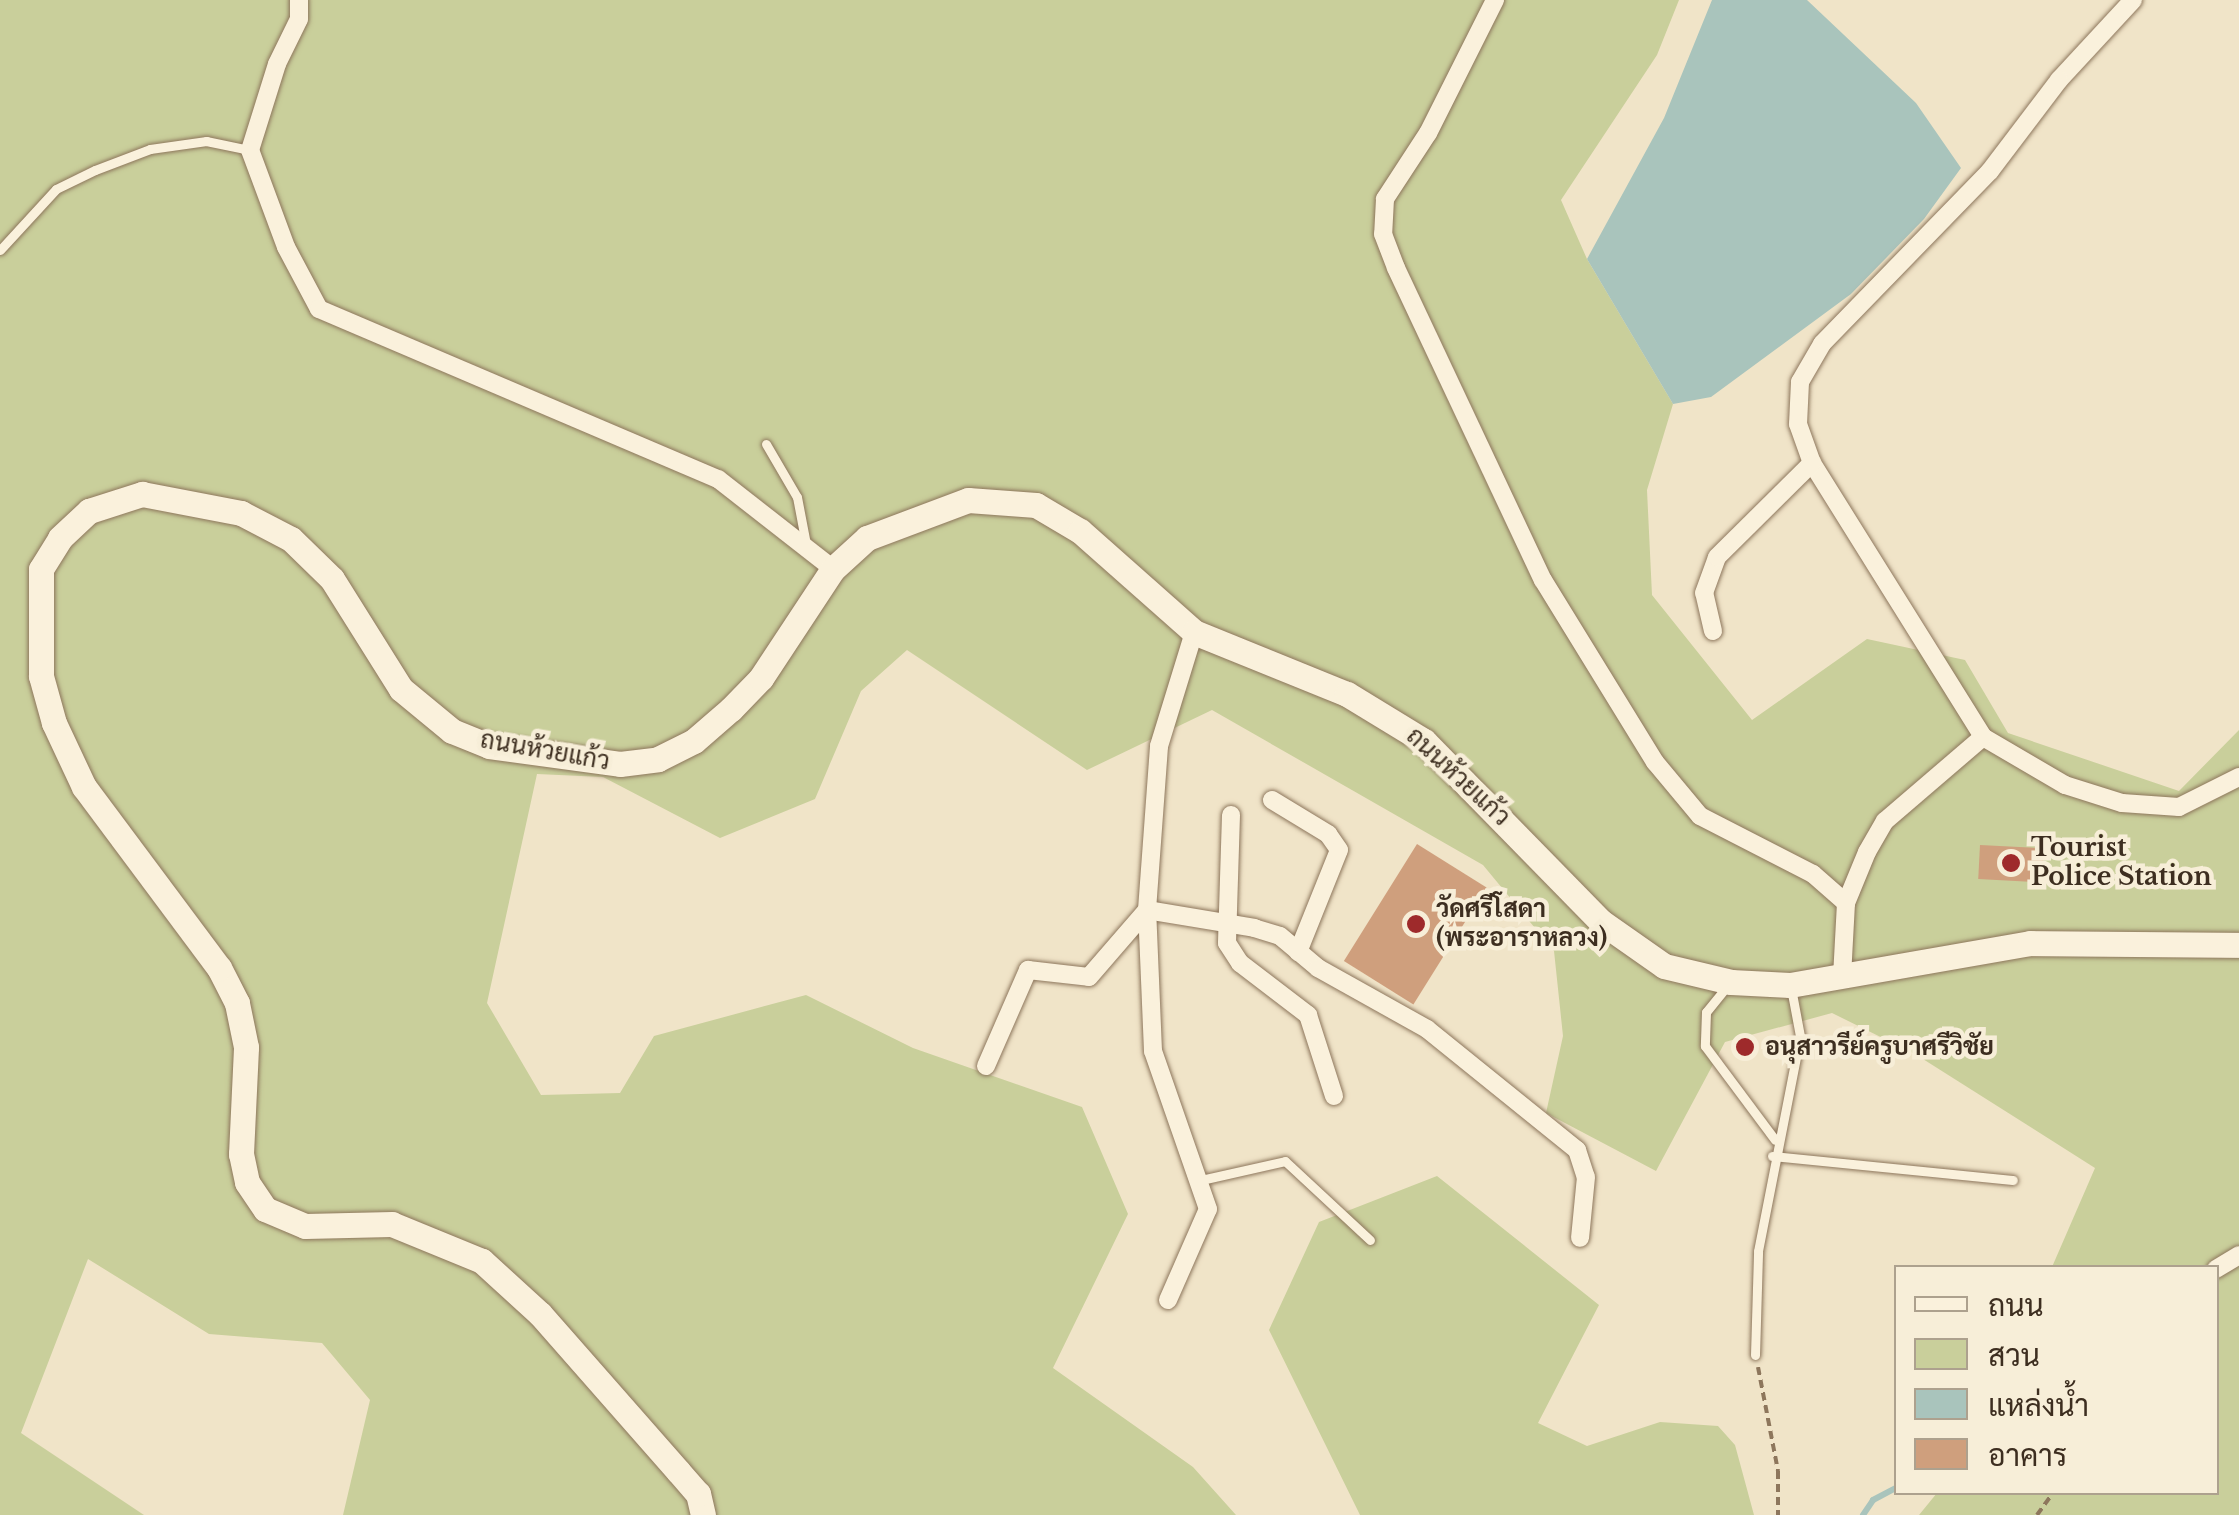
<!DOCTYPE html>
<meta charset="utf-8">
<style>
body{margin:0}
#map{position:relative;width:2239px;height:1515px;overflow:hidden;background:#f0e4c8;font-family:"Libre Baskerville",Sarabun,serif}
div>[style]{position:absolute}
.green>*{inset:0;background:#c9cf9b}
.water>*{inset:0;background:#a9c4bc}
.stream>*{height:6px;margin:-3px;padding:0 3px;transform-origin:3px;border-radius:3px;background:#a9c4bc}
.building>*{inset:0;background:#cf9f7d;transform-origin:0 0}
.path>*{height:4px;margin-top:-2px;transform-origin:0;background:repeating-linear-gradient(90deg,#8d765c 0 8px,transparent 0 13px)}
.roads{filter:drop-shadow(0 0 2px #8d765c) drop-shadow(0 0 2px #8d765c)}
.lane>*{height:9px;margin:-4.5px;padding:0 4.5px;transform-origin:4.5px;border-radius:4.5px;background:#faf1dc}
.street>*{height:18px;margin:-9px;padding:0 9px;transform-origin:9px;border-radius:9px;background:#faf1dc}
.secondary>*{height:25px;margin:-12.5px;padding:0 12.5px;transform-origin:12.5px;border-radius:12.5px;background:#faf1dc}
.dots>*{width:28px;height:28px;translate:-50% -50%;box-sizing:border-box;border:5px solid #f7eed8;border-radius:50%}
span{translate:-50% -50%;white-space:nowrap;text-align:center;line-height:1.15;-webkit-text-stroke:9px #f7eed8;paint-order:stroke}
.street-label{font-size:25px;color:#3d2e20}
.poi-label{font-size:25px;color:#3d2e20;font-weight:700}
.left{translate:0 -50%;text-align:left}
.legend{position:absolute;left:1894px;top:1265px;width:325px;height:230px;box-sizing:border-box;background:#f7eed8;border:2px solid #ada18e;margin:0;padding:12px 18px;list-style:none;font-size:30px;color:#3d2e20}
.legend li{display:flex;align-items:center;gap:20px;height:50px}
.legend b{width:50px;border:2px solid #ada18e}
</style>
<div id="map">
<div class="green">
<i style="clip-path:polygon(0 0,1679px 0,1657px 55px,1561px 200px,1587px 259px,1673px 404px,1647px 490px,1652px 595px,1752px 720px,1867px 639px,1965px 660px,2008px 733px,2179px 791px,2239px 730px,2239px 1515px,1919px 1515px,1937px 1493px,2216px 1492px,2216px 1268px,2052px 1267px,2095px 1168px,1915px 1054px,1832px 1013px,1725px 1042px,1656px 1171px,1546px 1113px,1563px 1036px,1554px 951px,1483px 865px,1212px 710px,1087px 770px,907px 650px,861px 691px,815px 799px,720px 838px,603px 777px,537px 774px,487px 1003px,541px 1095px,620px 1093px,654px 1036px,806px 995px,913px 1048px,1082px 1107px,1128px 1214px,1053px 1368px,1193px 1467px,1236px 1515px,343px 1515px,370px 1400px,322px 1343px,209px 1334px,88px 1259px,21px 1433px,144px 1515px,0 1515px)"></i>
<i style="clip-path:polygon(1437px 1176px,1599px 1305px,1538px 1423px,1587px 1446px,1660px 1422px,1718px 1426px,1735px 1445px,1754px 1515px,1360px 1515px,1269px 1330px,1319px 1222px)"></i>
</div>
<div class="water">
<i style="clip-path:polygon(1712px 0,1807px 0,1916px 103px,1961px 168px,1924px 219px,1851px 294px,1711px 397px,1673px 404px,1587px 259px,1664px 118px)"></i>
</div>
<div class="stream">
<i style="left:1863px;top:1515px;width:18px;rotate:-56deg"></i>
<i style="left:1873px;top:1500px;width:26px;rotate:-28deg"></i>
</div>
<div class="building">
<i style="left:1417px;top:844px;width:82px;height:138px;rotate:32deg"></i>
<i style="left:1980px;top:845px;width:64px;height:34px;rotate:3deg"></i>
</div>
<div class="path">
<i style="left:1758px;top:1367px;width:106px;rotate:79.1deg"></i>
<i style="left:1778px;top:1471px;width:44px;rotate:90deg"></i>
<i style="left:2037px;top:1515px;width:29px;rotate:-54deg"></i>
</div>
<div class="roads">
<div class="lane">
<i style="left:0;top:250px;width:83px;rotate:-47.4deg"></i>
<i style="left:56px;top:189px;width:43px;rotate:-26deg"></i>
<i style="left:95px;top:170px;width:59px;rotate:-20.9deg"></i>
<i style="left:150px;top:149px;width:57px;rotate:-8.1deg"></i>
<i style="left:206px;top:141px;width:45px;rotate:11.6deg"></i>
<i style="left:766px;top:444px;width:61px;rotate:59.7deg"></i>
<i style="left:797px;top:497px;width:48px;rotate:79.2deg"></i>
<i style="left:1728px;top:985px;width:35px;rotate:129deg"></i>
<i style="left:1706px;top:1012px;width:34px;rotate:92deg"></i>
<i style="left:1705px;top:1046px;width:117px;rotate:53.3deg"></i>
<i style="left:1772px;top:1156px;width:242px;rotate:5.7deg"></i>
<i style="left:1201px;top:1180px;width:86px;rotate:-12.7deg"></i>
<i style="left:1285px;top:1161px;width:116px;rotate:42.9deg"></i>
<i style="left:1755px;top:1355px;width:104px;rotate:-88.3deg"></i>
<i style="left:1758px;top:1251px;width:219px;rotate:-78.9deg"></i>
<i style="left:1800px;top:1036px;width:49px;rotate:-100.6deg"></i>
</div>
<div class="street">
<i style="left:299px;top:0;width:19px;rotate:90deg"></i>
<i style="left:299px;top:19px;width:50px;rotate:116.1deg"></i>
<i style="left:277px;top:64px;width:90px;rotate:107.4deg"></i>
<i style="left:250px;top:150px;width:103px;rotate:69.6deg"></i>
<i style="left:286px;top:247px;width:70px;rotate:62deg"></i>
<i style="left:319px;top:309px;width:434px;rotate:23.1deg"></i>
<i style="left:718px;top:479px;width:146px;rotate:38deg"></i>
<i style="left:1495px;top:0;width:149px;rotate:116.7deg"></i>
<i style="left:1428px;top:133px;width:79px;rotate:123.1deg"></i>
<i style="left:1385px;top:199px;width:35px;rotate:93deg"></i>
<i style="left:1383px;top:234px;width:36px;rotate:69deg"></i>
<i style="left:1396px;top:268px;width:345px;rotate:64.8deg"></i>
<i style="left:1543px;top:580px;width:214px;rotate:58.4deg"></i>
<i style="left:1655px;top:762px;width:70px;rotate:50.2deg"></i>
<i style="left:1700px;top:816px;width:127px;rotate:27.2deg"></i>
<i style="left:1813px;top:874px;width:44px;rotate:41.3deg"></i>
<i style="left:2133px;top:0;width:109px;rotate:132.8deg"></i>
<i style="left:2059px;top:80px;width:114px;rotate:127.2deg"></i>
<i style="left:1990px;top:171px;width:241px;rotate:134.2deg"></i>
<i style="left:1822px;top:344px;width:44px;rotate:120.1deg"></i>
<i style="left:1800px;top:382px;width:42px;rotate:92.7deg"></i>
<i style="left:1798px;top:424px;width:41px;rotate:70.3deg"></i>
<i style="left:1812px;top:463px;width:323px;rotate:58deg"></i>
<i style="left:1983px;top:737px;width:95px;rotate:30.3deg"></i>
<i style="left:2065px;top:785px;width:60px;rotate:17.5deg"></i>
<i style="left:2122px;top:803px;width:57px;rotate:4deg"></i>
<i style="left:2179px;top:807px;width:67px;rotate:-26.6deg"></i>
<i style="left:1713px;top:631px;width:39px;rotate:-103deg"></i>
<i style="left:1704px;top:593px;width:38px;rotate:-70deg"></i>
<i style="left:1717px;top:557px;width:134px;rotate:-44.7deg"></i>
<i style="left:1272px;top:800px;width:66px;rotate:31.3deg"></i>
<i style="left:1328px;top:834px;width:19px;rotate:55deg"></i>
<i style="left:1339px;top:850px;width:110px;rotate:111.9deg"></i>
<i style="left:1231px;top:815px;width:128px;rotate:91.8deg"></i>
<i style="left:1227px;top:943px;width:24px;rotate:57deg"></i>
<i style="left:1240px;top:963px;width:86px;rotate:37.4deg"></i>
<i style="left:1308px;top:1015px;width:85px;rotate:72.2deg"></i>
<i style="left:1842px;top:977px;width:74px;rotate:-86.9deg"></i>
<i style="left:1846px;top:903px;width:55px;rotate:-67.6deg"></i>
<i style="left:1867px;top:852px;width:36px;rotate:-60deg"></i>
<i style="left:1885px;top:821px;width:129px;rotate:-40.6deg"></i>
<i style="left:986px;top:1066px;width:105px;rotate:-66.4deg"></i>
<i style="left:1028px;top:970px;width:61px;rotate:6.5deg"></i>
<i style="left:1089px;top:977px;width:89px;rotate:-49.1deg"></i>
<i style="left:1147px;top:910px;width:109px;rotate:9.5deg"></i>
<i style="left:1254px;top:928px;width:27px;rotate:17deg"></i>
<i style="left:1280px;top:936px;width:50px;rotate:40.1deg"></i>
<i style="left:1318px;top:968px;width:125px;rotate:29.2deg"></i>
<i style="left:1427px;top:1029px;width:193px;rotate:38.9deg"></i>
<i style="left:1577px;top:1150px;width:28px;rotate:72deg"></i>
<i style="left:1586px;top:1177px;width:61px;rotate:95.6deg"></i>
<i style="left:2216px;top:1269px;width:27px;rotate:-31deg"></i>
<i style="left:1168px;top:1300px;width:99px;rotate:-66.3deg"></i>
<i style="left:1208px;top:1209px;width:167px;rotate:-109.2deg"></i>
<i style="left:1153px;top:1051px;width:141px;rotate:-92.4deg"></i>
<i style="left:1147px;top:910px;width:164px;rotate:-85.8deg"></i>
<i style="left:1159px;top:746px;width:119px;rotate:-72.9deg"></i>
</div>
<div class="secondary">
<i style="left:703px;top:1515px;width:22px;rotate:-103deg"></i>
<i style="left:698px;top:1494px;width:30px;rotate:-131deg"></i>
<i style="left:678px;top:1471px;width:209px;rotate:-131.3deg"></i>
<i style="left:540px;top:1314px;width:79px;rotate:-137.6deg"></i>
<i style="left:482px;top:1261px;width:97px;rotate:-157.7deg"></i>
<i style="left:392px;top:1224px;width:87px;rotate:178.7deg"></i>
<i style="left:305px;top:1226px;width:43px;rotate:-157deg"></i>
<i style="left:265px;top:1209px;width:32px;rotate:-124deg"></i>
<i style="left:247px;top:1182px;width:29px;rotate:-102deg"></i>
<i style="left:241px;top:1154px;width:107px;rotate:-87.3deg"></i>
<i style="left:246px;top:1047px;width:45px;rotate:-101.6deg"></i>
<i style="left:237px;top:1003px;width:39px;rotate:-117deg"></i>
<i style="left:219px;top:968px;width:226px;rotate:-126.7deg"></i>
<i style="left:84px;top:787px;width:71px;rotate:-115.1deg"></i>
<i style="left:54px;top:723px;width:49px;rotate:-105.5deg"></i>
<i style="left:41px;top:676px;width:107px;rotate:-90deg"></i>
<i style="left:41px;top:569px;width:36px;rotate:-58deg"></i>
<i style="left:60px;top:538px;width:40px;rotate:-43deg"></i>
<i style="left:89px;top:511px;width:56px;rotate:-17.8deg"></i>
<i style="left:142px;top:494px;width:101px;rotate:10.9deg"></i>
<i style="left:241px;top:513px;width:56px;rotate:27.5deg"></i>
<i style="left:291px;top:539px;width:57px;rotate:44.3deg"></i>
<i style="left:332px;top:579px;width:130px;rotate:57.9deg"></i>
<i style="left:401px;top:689px;width:66px;rotate:39.5deg"></i>
<i style="left:452px;top:731px;width:40px;rotate:22deg"></i>
<i style="left:489px;top:746px;width:132px;rotate:7.8deg"></i>
<i style="left:620px;top:764px;width:38px;rotate:-7deg"></i>
<i style="left:658px;top:759px;width:40px;rotate:-26.6deg"></i>
<i style="left:694px;top:741px;width:49px;rotate:-40.9deg"></i>
<i style="left:731px;top:709px;width:43px;rotate:-45.9deg"></i>
<i style="left:761px;top:678px;width:131px;rotate:-56.6deg"></i>
<i style="left:833px;top:569px;width:46px;rotate:-42.4deg"></i>
<i style="left:867px;top:538px;width:108px;rotate:-20.6deg"></i>
<i style="left:968px;top:500px;width:68px;rotate:4.2deg"></i>
<i style="left:1036px;top:505px;width:51px;rotate:30.6deg"></i>
<i style="left:1080px;top:531px;width:152px;rotate:41.5deg"></i>
<i style="left:1194px;top:632px;width:165px;rotate:22.1deg"></i>
<i style="left:1347px;top:694px;width:90px;rotate:31.4deg"></i>
<i style="left:1424px;top:741px;width:252px;rotate:45.6deg"></i>
<i style="left:1600px;top:921px;width:78px;rotate:35.1deg"></i>
<i style="left:1664px;top:966px;width:69px;rotate:13.4deg"></i>
<i style="left:1731px;top:982px;width:59px;rotate:2.9deg"></i>
<i style="left:1790px;top:985px;width:244px;rotate:-9.9deg"></i>
<i style="left:2030px;top:943px;width:209px;rotate:0.5deg"></i>
</div>
</div>
<div class="dots">
<i style="left:2011px;top:863px;background:#9e2a2b"></i>
<i style="left:1416px;top:924px;background:#9e2a2b"></i>
<i style="left:1745px;top:1047px;background:#9e2a2b"></i>
</div>
<div class="street-label">
<span style="left:545px;top:751px;rotate:10deg">ถนนห้วยแก้ว</span>
<span style="left:1458px;top:777px;rotate:43deg">ถนนห้วยแก้ว</span>
</div>
<div class="poi-label">
<span class="left" style="left:2031px;top:863px">Tourist<br>Police Station</span>
<span class="left" style="left:1436px;top:924px">วัดศรีโสดา<br>(พระอาราหลวง)</span>
<span class="left" style="left:1765px;top:1047px">อนุสาวรีย์ครูบาศรีวิชัย</span>
</div>
<ul class="legend">
<li><b style="height:12px;background:#faf1dc"></b>ถนน</li>
<li><b style="height:28px;background:#c9cf9b"></b>สวน</li>
<li><b style="height:28px;background:#a9c4bc"></b>แหล่งน้ำ</li>
<li><b style="height:28px;background:#cf9f7d"></b>อาคาร</li>
</ul>
</div>
